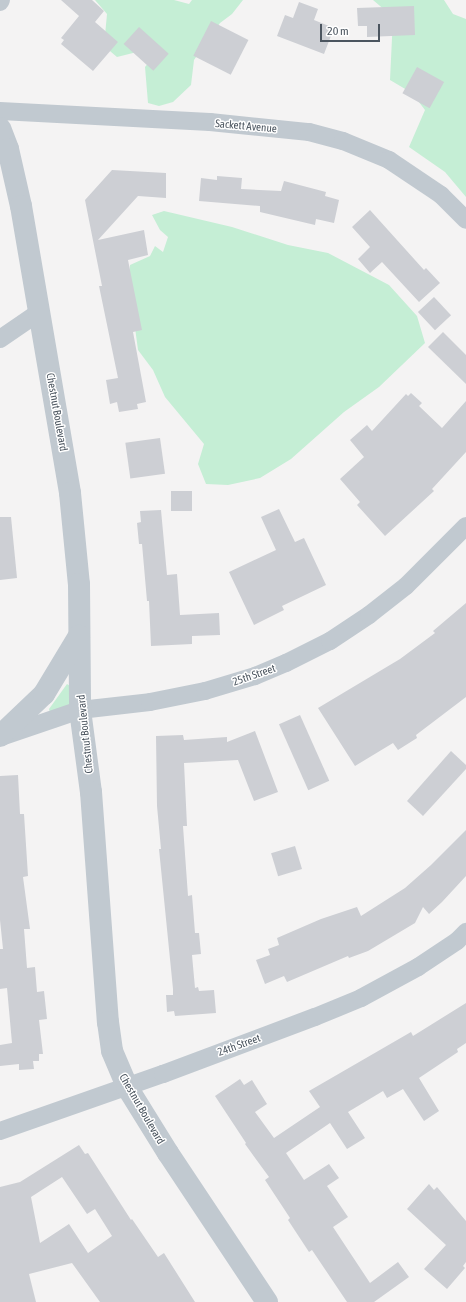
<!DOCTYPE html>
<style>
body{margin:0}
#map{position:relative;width:466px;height:1302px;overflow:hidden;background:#f4f3f3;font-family:"Asap Condensed",sans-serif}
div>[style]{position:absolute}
.green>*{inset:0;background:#c5eed5}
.building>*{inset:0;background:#cdcfd4;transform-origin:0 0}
.minor>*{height:18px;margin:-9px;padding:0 9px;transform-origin:9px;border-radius:9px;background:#c1c9d0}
.tertiary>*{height:22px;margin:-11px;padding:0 11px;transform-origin:11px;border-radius:11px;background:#c1c9d0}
span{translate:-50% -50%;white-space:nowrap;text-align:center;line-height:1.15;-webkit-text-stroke:3px #fff;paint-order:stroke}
.street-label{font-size:11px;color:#4b555f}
.scale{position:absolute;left:320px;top:24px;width:60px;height:18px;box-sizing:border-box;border:2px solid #4b555f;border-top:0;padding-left:5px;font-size:12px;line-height:14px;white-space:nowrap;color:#4b555f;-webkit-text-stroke:3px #fff;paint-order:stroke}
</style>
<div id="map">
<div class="green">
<i style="clip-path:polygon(95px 0,174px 0,189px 4px,192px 0,243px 0,232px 14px,220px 23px,194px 60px,191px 85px,173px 102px,159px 106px,148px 103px,145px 67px,153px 57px,141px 51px,117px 57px,104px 46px,107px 14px)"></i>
<i style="clip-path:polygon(373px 0,444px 0,453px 14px,466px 19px,466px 197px,445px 172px,409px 147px,425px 110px,412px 93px,390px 80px,393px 17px)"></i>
<i style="clip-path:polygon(164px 211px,232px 227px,288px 245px,328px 253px,389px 285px,417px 316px,425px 343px,379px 387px,344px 412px,291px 459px,260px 478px,228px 485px,206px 484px,198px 464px,204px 444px,165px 397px,153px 370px,138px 350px,129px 283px,130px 265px,150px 256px,155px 246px,163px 252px,168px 237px,160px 230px,152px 215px)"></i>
<i style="clip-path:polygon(67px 684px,70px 686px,72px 701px,68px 707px,50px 712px,49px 709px)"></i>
</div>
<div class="building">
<i style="clip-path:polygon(61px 0,92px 0,104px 11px,95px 22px,118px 42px,93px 71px,61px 44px,64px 40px,61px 38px,79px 16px)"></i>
<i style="clip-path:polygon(299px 2px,318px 9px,314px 20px,334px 28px,324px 54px,277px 36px,285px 15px,293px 18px)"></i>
<i style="clip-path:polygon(414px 6px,415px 35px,367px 37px,367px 26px,358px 26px,357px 8px)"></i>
<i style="left:211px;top:21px;width:42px;height:39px;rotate:27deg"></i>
<i style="left:139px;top:27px;width:40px;height:23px;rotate:42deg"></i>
<i style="left:417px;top:67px;width:31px;height:30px;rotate:29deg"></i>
<i style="clip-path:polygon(112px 170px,166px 173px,166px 198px,138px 196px,98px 240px,144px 230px,148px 255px,128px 260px,142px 330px,133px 332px,146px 402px,137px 404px,138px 409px,119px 412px,117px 402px,110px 404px,106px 380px,118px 378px,99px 286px,102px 286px,85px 200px)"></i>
<i style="clip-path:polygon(217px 176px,242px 178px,241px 189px,281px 191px,284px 181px,326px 192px,325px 196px,339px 200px,334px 223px,316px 219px,315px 225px,260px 212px,260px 206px,199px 201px,201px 178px,217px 180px)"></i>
<i style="clip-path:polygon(370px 210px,424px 270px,426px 268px,440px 283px,419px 302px,382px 262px,370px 273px,358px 259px,370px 247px,352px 227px)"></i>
<i style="left:434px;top:297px;width:25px;height:22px;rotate:47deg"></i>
<i style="clip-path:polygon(443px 332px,466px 355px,466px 384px,428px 347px)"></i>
<i style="clip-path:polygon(411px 393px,422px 403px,419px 406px,442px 428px,466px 401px,466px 452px,432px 489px,434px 491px,385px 536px,357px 505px,360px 502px,340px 479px,364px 457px,350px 440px,367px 425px,372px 431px,406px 394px,408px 396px)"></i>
<i style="left:160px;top:438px;width:36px;height:35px;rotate:82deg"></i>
<i style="left:171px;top:491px;width:21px;height:20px"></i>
<i style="clip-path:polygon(279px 509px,295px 542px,304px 538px,326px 585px,282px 606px,284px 610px,254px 625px,229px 572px,276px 550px,261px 517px)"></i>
<i style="clip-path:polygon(161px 510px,167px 575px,177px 574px,180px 615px,219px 613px,220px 635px,192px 636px,192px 644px,151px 646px,149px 601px,147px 601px,142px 544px,139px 544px,137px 523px,141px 522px,140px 511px)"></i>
<i style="clip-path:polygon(0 517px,11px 517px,17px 578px,0 580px)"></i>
<i style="clip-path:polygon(466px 603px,466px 697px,416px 735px,417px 738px,398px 750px,393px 743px,355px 766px,318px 708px,400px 659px,435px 633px,433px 631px)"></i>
<i style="left:300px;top:715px;width:72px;height:23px;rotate:66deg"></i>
<i style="clip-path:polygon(255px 731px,278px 792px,254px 801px,238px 760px,184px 763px,187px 826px,183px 826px,188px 896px,192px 895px,195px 933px,199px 933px,201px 954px,192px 955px,195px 988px,198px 987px,199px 991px,214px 990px,216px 1013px,175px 1016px,174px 1011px,167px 1012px,166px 995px,173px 995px,173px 989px,159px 849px,161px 849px,157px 806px,156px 736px,183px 735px,184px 740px,227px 737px,227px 742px)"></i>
<i style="clip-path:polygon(451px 751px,466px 765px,466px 769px,423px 816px,407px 801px)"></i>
<i style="clip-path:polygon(18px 775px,20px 814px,24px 814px,28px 876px,23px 877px,30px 929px,24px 929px,27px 968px,35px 967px,37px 992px,44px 991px,47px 1019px,39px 1020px,43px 1054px,39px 1054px,39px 1061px,33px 1061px,34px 1069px,19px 1070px,19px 1064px,0 1066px,0 1045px,12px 1043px,7px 988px,0 989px,0 949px,3px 949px,0 920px,0 776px)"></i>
<i style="clip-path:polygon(466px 830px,466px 876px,442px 902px,429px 914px,423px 907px,415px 923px,368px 951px,349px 958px,348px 956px,287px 982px,284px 976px,265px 984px,256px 960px,270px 955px,268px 949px,279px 945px,277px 938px,321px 919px,357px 907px,361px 916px,405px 888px,431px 865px)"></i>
<i style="left:295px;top:846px;width:24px;height:25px;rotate:73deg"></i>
<i style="clip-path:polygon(466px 1003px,466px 1043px,457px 1049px,458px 1052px,419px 1078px,439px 1111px,424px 1121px,403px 1089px,387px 1098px,383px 1091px,348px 1112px,365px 1138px,347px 1149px,330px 1123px,286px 1153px,304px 1180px,329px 1164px,339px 1178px,327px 1186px,348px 1217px,333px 1227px,370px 1283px,398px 1262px,409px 1277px,374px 1302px,347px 1302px,312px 1250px,309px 1252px,288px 1220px,290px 1218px,265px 1180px,269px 1177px,245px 1144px,246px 1143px,215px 1096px,240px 1079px,244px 1085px,252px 1080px,267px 1104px,255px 1112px,274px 1138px,320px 1107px,309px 1091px,411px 1032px,413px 1036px)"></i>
<i style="clip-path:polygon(evenodd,79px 1145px,85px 1154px,88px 1153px,131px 1220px,132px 1219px,158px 1257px,164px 1253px,195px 1302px,100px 1302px,72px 1263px,29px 1274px,36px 1302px,0 1302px,0 1187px,20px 1182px,79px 1145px,62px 1177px,87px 1214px,95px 1209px,112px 1236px,88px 1253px,69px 1224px,40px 1243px,31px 1197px,62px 1177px)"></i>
<i style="clip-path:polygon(429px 1184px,434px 1190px,437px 1187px,466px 1221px,466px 1262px,463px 1266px,465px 1268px,447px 1289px,424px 1269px,446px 1245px,407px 1209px)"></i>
</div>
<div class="minor">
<i style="left:0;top:2px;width:2px;rotate:-63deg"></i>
<i style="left:0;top:111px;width:210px;rotate:3deg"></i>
<i style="left:210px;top:122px;width:100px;rotate:5.8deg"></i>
<i style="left:309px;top:132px;width:35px;rotate:15deg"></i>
<i style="left:343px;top:141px;width:50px;rotate:22.4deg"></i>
<i style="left:389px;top:160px;width:63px;rotate:33.9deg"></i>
<i style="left:441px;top:195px;width:35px;rotate:45deg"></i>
<i style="left:0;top:339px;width:46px;rotate:-34.4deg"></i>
<i style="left:1px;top:737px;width:83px;rotate:-18.9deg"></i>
<i style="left:80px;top:710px;width:70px;rotate:-6.5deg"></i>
<i style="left:150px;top:702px;width:56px;rotate:-11.3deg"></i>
<i style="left:205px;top:691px;width:52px;rotate:-16.7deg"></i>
<i style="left:255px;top:676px;width:34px;rotate:-23deg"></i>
<i style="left:286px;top:663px;width:49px;rotate:-26.6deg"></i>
<i style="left:330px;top:641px;width:47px;rotate:-33.7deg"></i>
<i style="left:369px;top:615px;width:47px;rotate:-38.1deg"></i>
<i style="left:406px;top:586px;width:85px;rotate:-45deg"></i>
<i style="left:0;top:1131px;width:173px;rotate:-19.3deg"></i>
<i style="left:163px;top:1074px;width:162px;rotate:-20.6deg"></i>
<i style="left:315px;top:1017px;width:50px;rotate:-22.4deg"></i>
<i style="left:361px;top:998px;width:65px;rotate:-28.5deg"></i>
<i style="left:418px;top:967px;width:47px;rotate:-33.7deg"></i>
<i style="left:457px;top:941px;width:13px;rotate:-45deg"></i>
</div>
<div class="tertiary">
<i style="left:0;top:128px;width:22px;rotate:69deg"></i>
<i style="left:8px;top:149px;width:58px;rotate:77.2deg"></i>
<i style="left:21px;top:206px;width:291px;rotate:80.3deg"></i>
<i style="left:70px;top:493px;width:91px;rotate:84.4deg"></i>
<i style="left:79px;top:584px;width:126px;rotate:89.5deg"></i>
<i style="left:80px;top:710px;width:83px;rotate:82.4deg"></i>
<i style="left:91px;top:792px;width:231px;rotate:85.8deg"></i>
<i style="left:108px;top:1022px;width:29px;rotate:82deg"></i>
<i style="left:112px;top:1051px;width:39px;rotate:67deg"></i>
<i style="left:127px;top:1087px;width:78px;rotate:58.2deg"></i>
<i style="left:168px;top:1153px;width:179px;rotate:56.4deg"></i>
<i style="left:0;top:736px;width:61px;rotate:-43.7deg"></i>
<i style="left:44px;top:694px;width:68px;rotate:-58.9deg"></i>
</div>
<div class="street-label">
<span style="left:246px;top:126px;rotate:5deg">Sackett Avenue</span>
<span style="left:57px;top:412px;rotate:80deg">Chestnut Boulevard</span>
<span style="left:254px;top:675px;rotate:-19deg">25th Street</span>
<span style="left:85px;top:734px;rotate:-96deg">Chestnut Boulevard</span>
<span style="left:239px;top:1045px;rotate:-20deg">24th Street</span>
<span style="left:142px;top:1109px;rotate:60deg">Chestnut Boulevard</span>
</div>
<div class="scale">20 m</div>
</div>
